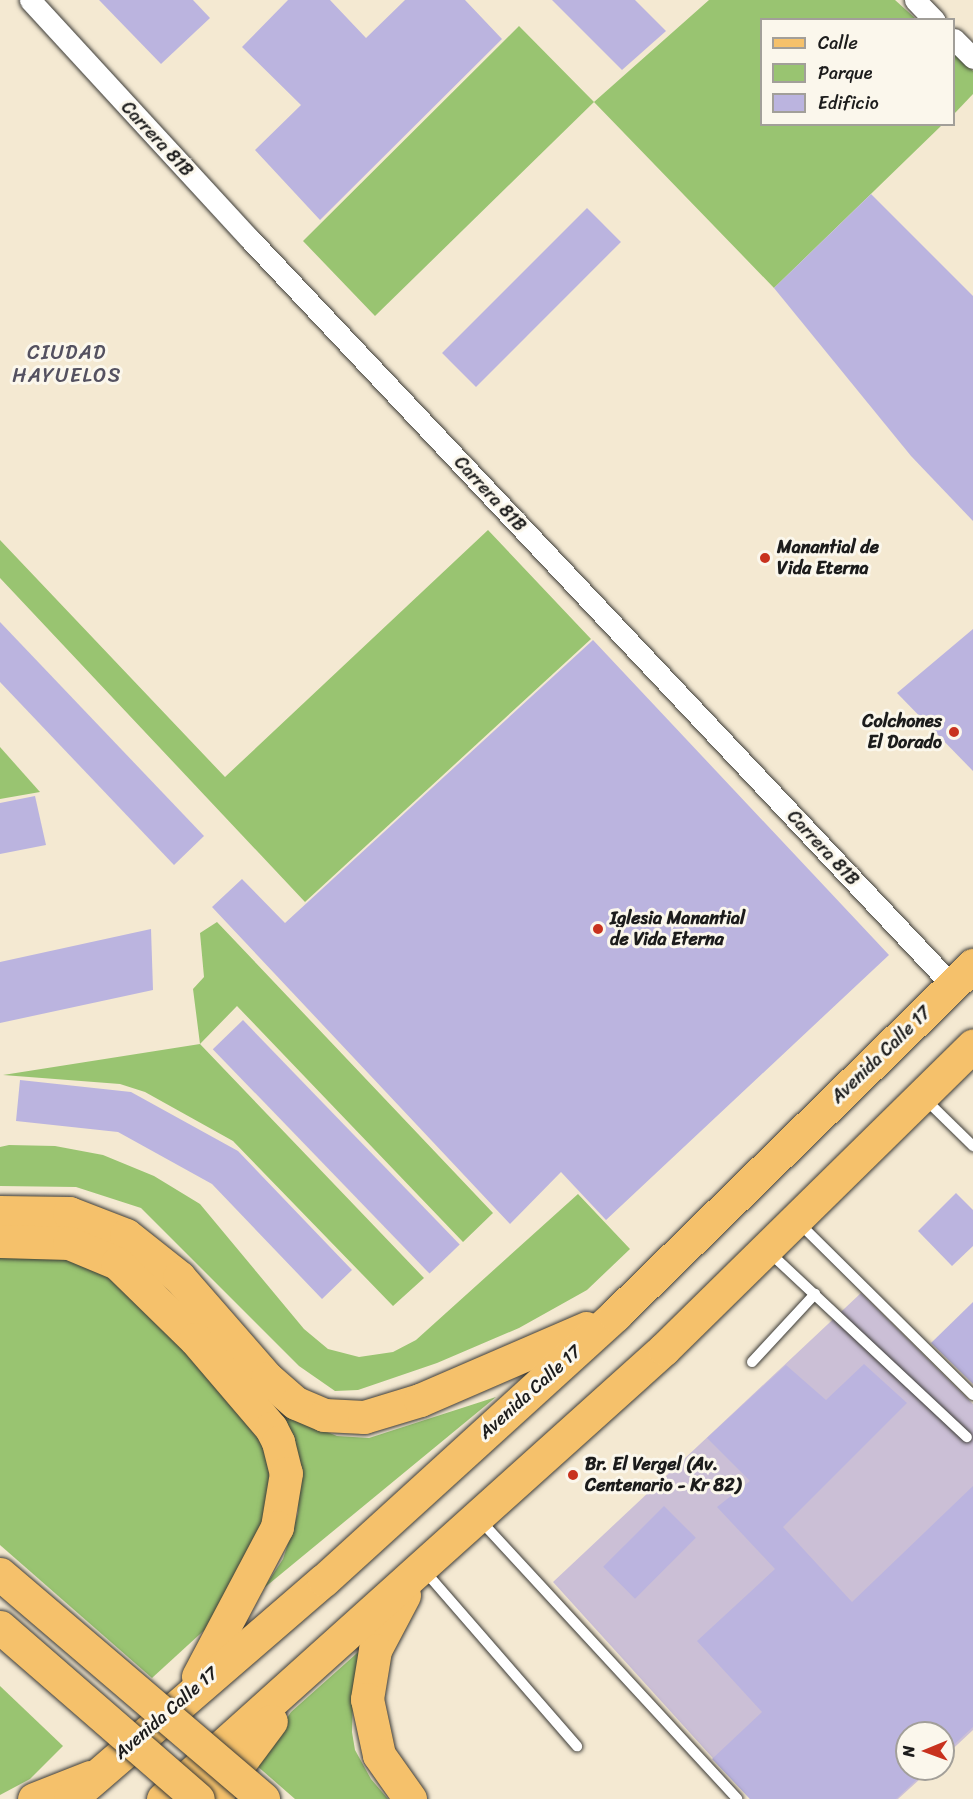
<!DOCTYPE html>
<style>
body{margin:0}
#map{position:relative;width:973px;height:1799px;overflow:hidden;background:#f4e9d2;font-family:Sriracha,sans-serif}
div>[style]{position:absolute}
.industrial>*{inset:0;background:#cbbfd6}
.green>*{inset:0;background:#99c471}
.building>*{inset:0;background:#bbb4df;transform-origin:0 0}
.roads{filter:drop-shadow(0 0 2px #3c3b37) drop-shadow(0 0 2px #3c3b37)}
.lane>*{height:10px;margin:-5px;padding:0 5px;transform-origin:5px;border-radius:5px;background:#fff}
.street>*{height:21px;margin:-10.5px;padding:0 10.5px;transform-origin:10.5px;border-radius:10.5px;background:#fff}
.primary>*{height:33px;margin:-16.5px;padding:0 16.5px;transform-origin:16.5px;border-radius:16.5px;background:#f5c16b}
.bridges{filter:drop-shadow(0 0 2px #3c3b37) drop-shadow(0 0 2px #3c3b37)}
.primary-bridge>*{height:33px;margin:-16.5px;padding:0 16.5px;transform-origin:16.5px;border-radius:16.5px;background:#f5c16b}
.dots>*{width:16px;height:16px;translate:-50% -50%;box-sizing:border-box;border:3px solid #fbf7ec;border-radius:50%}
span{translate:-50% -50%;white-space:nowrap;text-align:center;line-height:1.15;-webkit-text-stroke:6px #fbf7ec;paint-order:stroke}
.street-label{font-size:18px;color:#1c1c1c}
.poi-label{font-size:18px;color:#1c1c1c;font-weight:700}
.left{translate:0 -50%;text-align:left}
.right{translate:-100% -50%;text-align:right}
.neighbourhood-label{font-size:20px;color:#545160;letter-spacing:1.5px}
.legend{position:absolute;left:760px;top:18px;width:195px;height:108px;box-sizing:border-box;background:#fbf7ec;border:2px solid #a29f99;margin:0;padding:8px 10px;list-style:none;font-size:18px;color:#1c1c1c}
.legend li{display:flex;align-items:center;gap:12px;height:30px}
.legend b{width:30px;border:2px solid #a29f99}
.north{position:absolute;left:895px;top:1721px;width:60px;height:60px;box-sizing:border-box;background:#fbf7ec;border:2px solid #a29f99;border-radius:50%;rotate:269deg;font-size:16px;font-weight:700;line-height:24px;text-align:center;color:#1c1c1c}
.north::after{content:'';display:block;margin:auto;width:21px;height:27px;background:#c8321e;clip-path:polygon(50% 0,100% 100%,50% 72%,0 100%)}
</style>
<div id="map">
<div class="industrial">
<i style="clip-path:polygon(861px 1293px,973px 1404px,973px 1730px,943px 1758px,943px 1733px,907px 1733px,907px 1769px,931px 1769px,898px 1799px,750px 1799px,553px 1582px)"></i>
</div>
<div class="green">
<i style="clip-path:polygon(709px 0,895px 0,916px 19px,762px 20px,762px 124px,942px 125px,774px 288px,594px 102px,375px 316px,303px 241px,519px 26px,594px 102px)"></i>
<i style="clip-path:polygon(954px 53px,973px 71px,973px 94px,954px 114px)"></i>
<i style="clip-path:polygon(488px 530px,591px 639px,305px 902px,0 578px,0 540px,225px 777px)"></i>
<i style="clip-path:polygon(0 747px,40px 792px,0 799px)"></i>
<i style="clip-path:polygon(217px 922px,493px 1213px,463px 1242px,237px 1006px,200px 1044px,424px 1278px,393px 1306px,233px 1141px,145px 1092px,120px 1084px,3px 1075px,200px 1044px,193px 989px,204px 977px,200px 933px)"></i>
<i style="clip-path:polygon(9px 1145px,55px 1146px,103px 1155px,154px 1176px,200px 1204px,304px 1329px,328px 1349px,359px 1357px,393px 1352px,416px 1340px,578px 1194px,630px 1249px,587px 1290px,519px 1328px,437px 1363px,358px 1390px,335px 1391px,299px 1366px,141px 1208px,76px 1187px,0 1186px,0 1147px)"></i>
<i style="clip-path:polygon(7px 1249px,92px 1263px,125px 1286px,266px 1439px,274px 1489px,259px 1537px,211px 1624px,152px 1678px,0 1545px,0 1252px)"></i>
<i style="clip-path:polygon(496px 1397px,264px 1588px,283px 1559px,298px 1513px,299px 1477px,267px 1398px,300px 1421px,337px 1436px,369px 1438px)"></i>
<i style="clip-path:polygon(365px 1646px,353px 1698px,352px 1732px,355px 1750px,371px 1779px,388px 1799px,295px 1799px,256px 1765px,291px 1712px)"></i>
<i style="clip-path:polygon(0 1686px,63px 1746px,30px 1779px,0 1795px)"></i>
</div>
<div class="building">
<i style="clip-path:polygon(99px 0,193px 0,210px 18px,161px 64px)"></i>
<i style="clip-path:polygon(288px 0,330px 0,366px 38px,405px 0,465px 0,502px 39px,320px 220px,255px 150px,301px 105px,242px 47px)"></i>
<i style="clip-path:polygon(552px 0,635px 0,666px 31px,622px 70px)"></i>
<i style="clip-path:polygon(871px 194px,973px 296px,973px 521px,911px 456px,774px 288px)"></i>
<i style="left:587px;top:208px;width:48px;height:205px;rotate:45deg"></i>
<i style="clip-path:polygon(0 622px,204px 836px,174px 865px,0 682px)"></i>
<i style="clip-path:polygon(973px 629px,973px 771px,897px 693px)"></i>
<i style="clip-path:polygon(593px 640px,889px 955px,606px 1220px,561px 1172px,510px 1224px,212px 907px,242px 879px,285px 923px)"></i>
<i style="clip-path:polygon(35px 796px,46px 845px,0 854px,0 803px)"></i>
<i style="clip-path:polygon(151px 929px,153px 990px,0 1023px,0 962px)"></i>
<i style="left:243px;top:1020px;width:312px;height:42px;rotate:46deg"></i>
<i style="clip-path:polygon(20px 1080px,131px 1092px,238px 1151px,352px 1270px,322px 1299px,212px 1184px,118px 1132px,16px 1121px)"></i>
<i style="clip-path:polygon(956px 1193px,973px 1210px,973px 1246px,952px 1266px,918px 1231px)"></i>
<i style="clip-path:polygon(973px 1302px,973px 1384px,931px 1343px)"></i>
<i style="clip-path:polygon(864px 1364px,907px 1403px,783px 1527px,852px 1602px,973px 1486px,973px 1727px,943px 1755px,943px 1733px,907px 1733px,907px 1769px,928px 1769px,896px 1799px,750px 1799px,712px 1759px,762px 1712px,697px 1641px,775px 1569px,717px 1507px,750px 1481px,707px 1438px,786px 1365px,826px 1400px)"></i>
<i style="left:664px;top:1506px;width:45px;height:86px;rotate:45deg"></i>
</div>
<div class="roads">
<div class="lane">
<i style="left:924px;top:1098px;width:69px;rotate:44.4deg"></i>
<i style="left:798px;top:1222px;width:246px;rotate:44.7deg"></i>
<i style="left:769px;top:1252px;width:271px;rotate:43.1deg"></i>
<i style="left:752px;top:1362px;width:93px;rotate:-47.2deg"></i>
<i style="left:479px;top:1519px;width:381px;rotate:47.3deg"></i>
<i style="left:423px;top:1569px;width:235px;rotate:49deg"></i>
</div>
<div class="street">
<i style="left:30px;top:0;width:323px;rotate:47.4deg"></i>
<i style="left:249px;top:238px;width:1026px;rotate:46.74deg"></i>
<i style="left:915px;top:0;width:28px;rotate:46deg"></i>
<i style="left:954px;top:39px;width:27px;rotate:45deg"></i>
</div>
<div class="primary">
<i style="left:0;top:1212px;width:69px;rotate:0.8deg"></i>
<i style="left:69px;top:1213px;width:61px;rotate:21.1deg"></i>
<i style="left:126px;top:1235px;width:68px;rotate:38.4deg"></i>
<i style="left:179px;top:1277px;width:134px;rotate:48.9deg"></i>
<i style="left:267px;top:1378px;width:38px;rotate:41deg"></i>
<i style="left:296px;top:1403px;width:30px;rotate:23deg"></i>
<i style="left:324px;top:1415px;width:40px;rotate:2.9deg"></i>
<i style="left:364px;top:1417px;width:59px;rotate:-16.9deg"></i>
<i style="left:420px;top:1400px;width:181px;rotate:-23.4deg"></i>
<i style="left:0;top:1241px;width:69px;rotate:1.7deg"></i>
<i style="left:69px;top:1243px;width:52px;rotate:22.6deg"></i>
<i style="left:117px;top:1263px;width:109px;rotate:44.3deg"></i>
<i style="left:195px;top:1339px;width:117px;rotate:49.5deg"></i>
<i style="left:271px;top:1428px;width:16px;rotate:63deg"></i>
<i style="left:278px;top:1442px;width:32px;rotate:76deg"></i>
<i style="left:286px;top:1473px;width:55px;rotate:99.5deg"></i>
<i style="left:277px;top:1527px;width:169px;rotate:117.9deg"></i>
<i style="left:404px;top:1595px;width:62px;rotate:117.8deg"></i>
<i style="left:375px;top:1650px;width:50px;rotate:99.3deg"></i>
<i style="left:367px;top:1699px;width:57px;rotate:77.9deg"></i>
<i style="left:379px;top:1755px;width:54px;rotate:54.8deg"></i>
<i style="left:34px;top:1799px;width:60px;rotate:-21.4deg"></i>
<i style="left:70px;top:1799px;width:335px;rotate:-40.8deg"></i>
<i style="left:324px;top:1580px;width:394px;rotate:-42.3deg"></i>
<i style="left:615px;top:1315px;width:501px;rotate:-44.35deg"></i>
<i style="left:163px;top:1799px;width:673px;rotate:-41.93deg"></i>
<i style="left:664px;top:1349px;width:433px;rotate:-44.5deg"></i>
<i style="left:213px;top:1799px;width:97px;rotate:-53.4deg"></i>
</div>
</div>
<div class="bridges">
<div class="primary-bridge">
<i style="left:0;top:1574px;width:346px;rotate:40.5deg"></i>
<i style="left:0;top:1627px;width:262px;rotate:41deg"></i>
</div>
</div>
<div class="dots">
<i style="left:765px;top:558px;background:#c8321e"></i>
<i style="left:954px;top:732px;background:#c8321e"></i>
<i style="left:598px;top:929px;background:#c8321e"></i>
<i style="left:573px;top:1475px;background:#c8321e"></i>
</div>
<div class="street-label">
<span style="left:157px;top:139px;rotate:47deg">Carrera 81B</span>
<span style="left:490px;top:494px;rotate:47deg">Carrera 81B</span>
<span style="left:823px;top:848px;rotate:47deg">Carrera 81B</span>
<span style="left:881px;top:1055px;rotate:-44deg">Avenida Calle 17</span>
<span style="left:530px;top:1392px;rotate:-42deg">Avenida Calle 17</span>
<span style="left:166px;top:1713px;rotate:-41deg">Avenida Calle 17</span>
</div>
<div class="poi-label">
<span class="left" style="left:777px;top:558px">Manantial de<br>Vida Eterna</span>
<span class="right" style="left:942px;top:732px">Colchones<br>El Dorado</span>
<span class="left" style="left:610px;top:929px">Iglesia Manantial<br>de Vida Eterna</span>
<span class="left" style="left:585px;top:1475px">Br. El Vergel (Av.<br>Centenario - Kr 82)</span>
</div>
<div class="neighbourhood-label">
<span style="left:67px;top:364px">CIUDAD<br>HAYUELOS</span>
</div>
<ul class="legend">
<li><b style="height:8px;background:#f5c16b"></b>Calle</li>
<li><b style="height:16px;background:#99c471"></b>Parque</li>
<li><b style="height:16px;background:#bbb4df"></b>Edificio</li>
</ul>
<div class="north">N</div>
</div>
